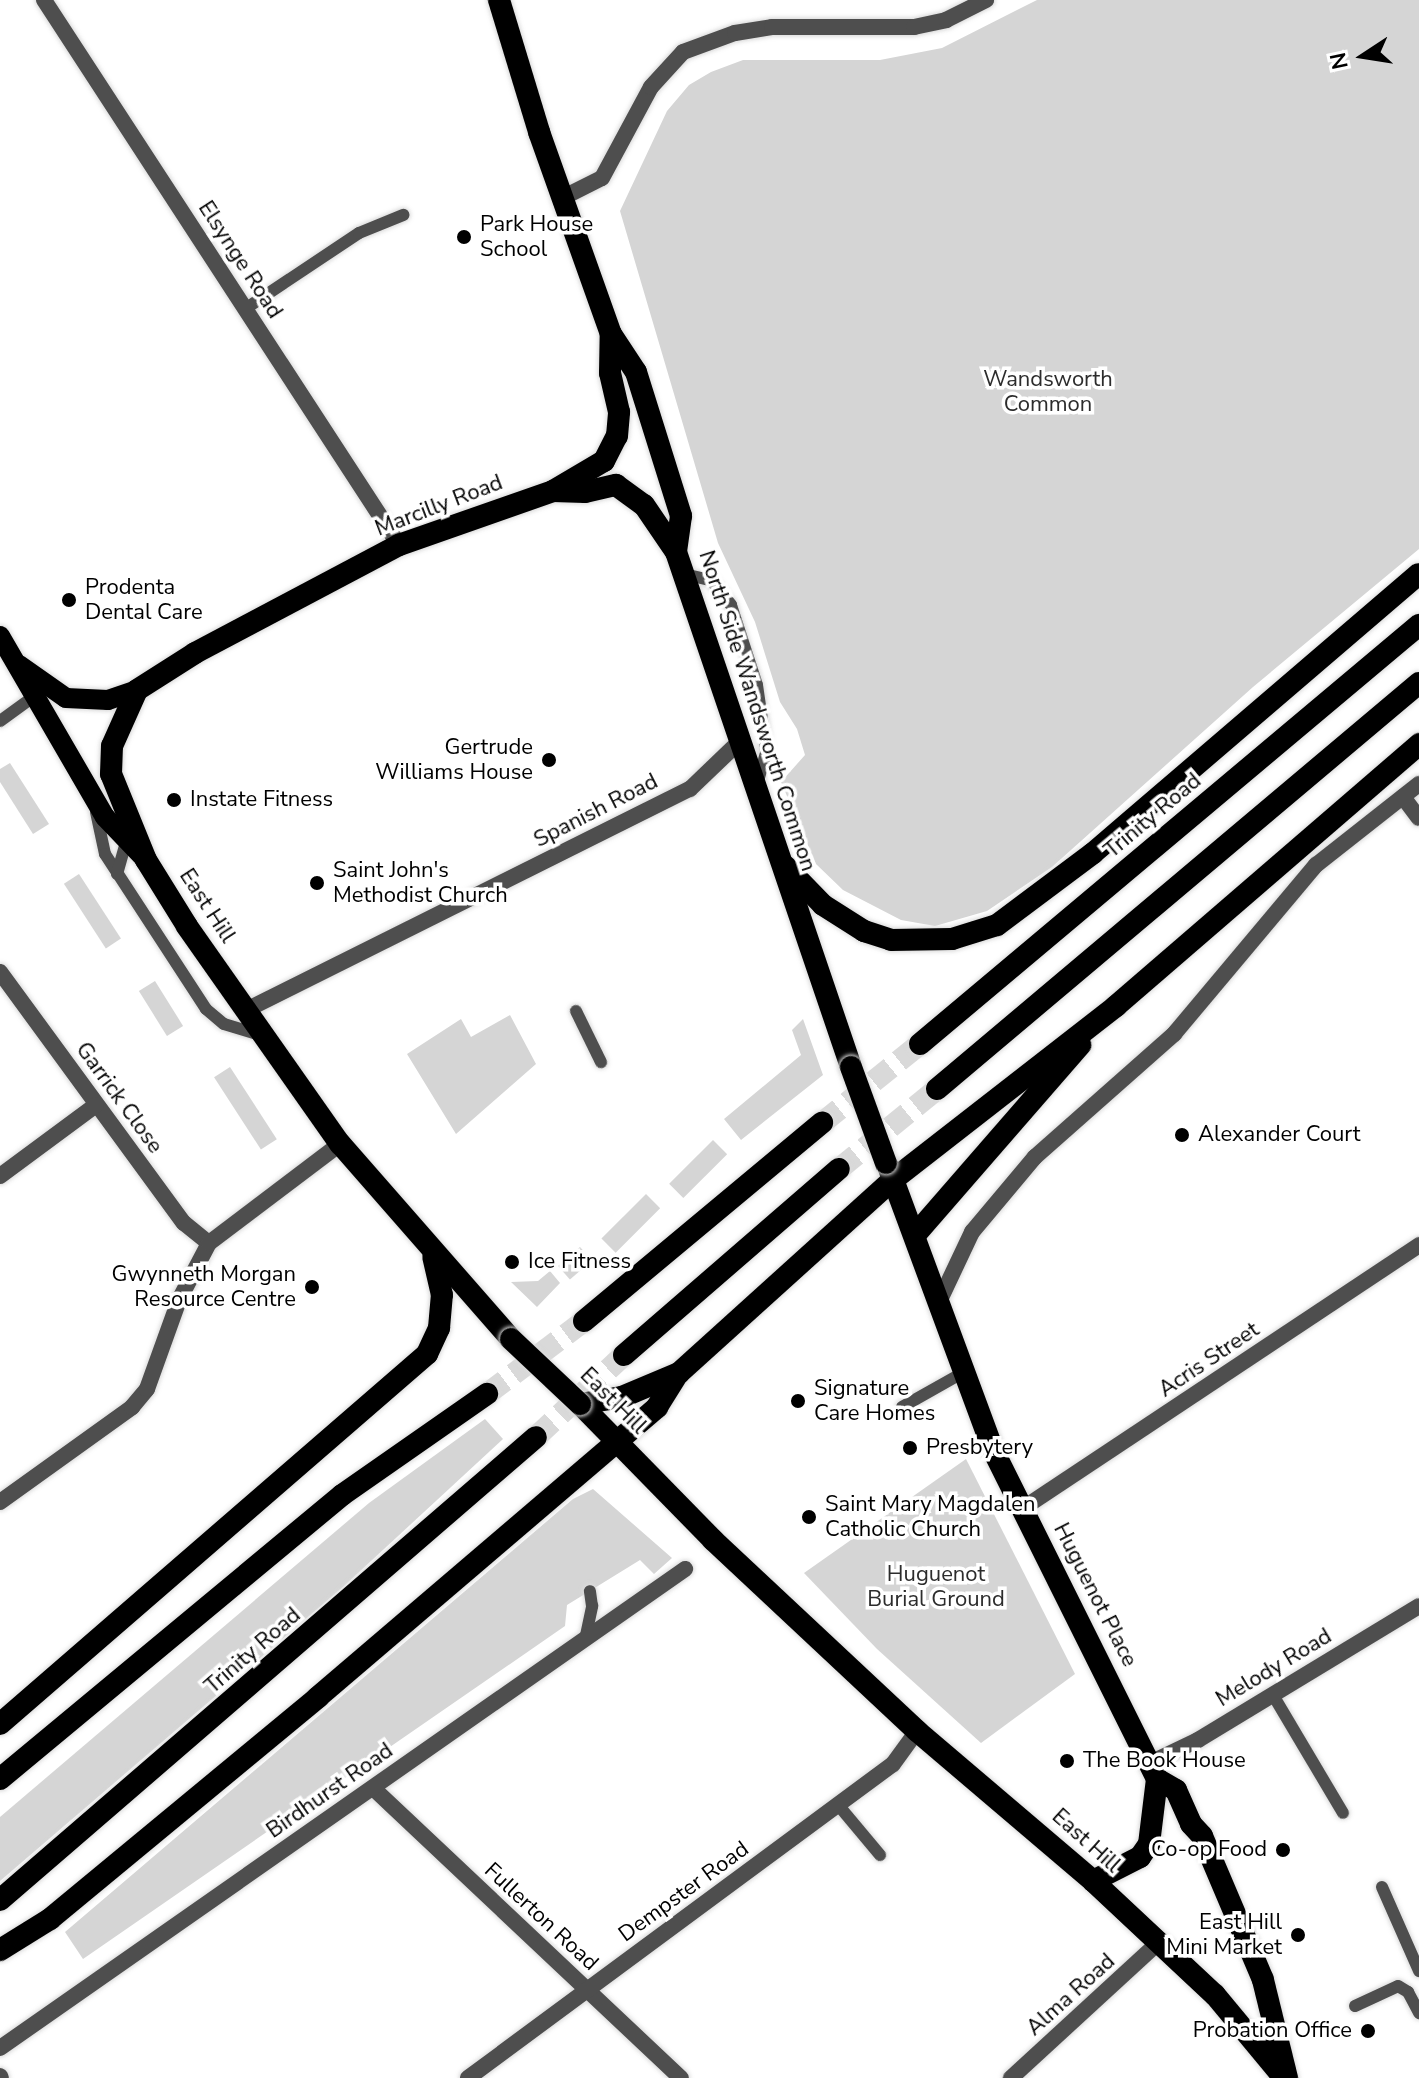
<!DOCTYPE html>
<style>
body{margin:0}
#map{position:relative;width:1419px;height:2078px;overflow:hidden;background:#fff;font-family:"Nunito Sans",sans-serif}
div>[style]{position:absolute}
.green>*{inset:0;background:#d5d5d5;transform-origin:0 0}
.trunk-tunnel>*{height:22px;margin-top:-11px;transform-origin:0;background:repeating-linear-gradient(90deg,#d9d9d9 0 22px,transparent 0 33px)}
.roads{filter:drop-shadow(0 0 2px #dbdbdb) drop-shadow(0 0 2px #dbdbdb)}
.service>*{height:12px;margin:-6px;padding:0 6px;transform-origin:6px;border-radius:6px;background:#4e4e4e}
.minor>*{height:16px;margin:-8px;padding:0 8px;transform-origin:8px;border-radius:8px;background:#4e4e4e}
.primary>*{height:20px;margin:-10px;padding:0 10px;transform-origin:10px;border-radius:10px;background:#000}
.trunk>*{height:22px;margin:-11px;padding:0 11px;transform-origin:11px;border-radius:11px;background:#000}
.bridges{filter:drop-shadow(0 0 2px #dbdbdb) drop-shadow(0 0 2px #dbdbdb)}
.trunk-bridge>*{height:22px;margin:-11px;padding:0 11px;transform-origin:11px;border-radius:11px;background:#000}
.dots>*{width:22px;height:22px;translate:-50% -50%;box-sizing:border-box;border:4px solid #fff;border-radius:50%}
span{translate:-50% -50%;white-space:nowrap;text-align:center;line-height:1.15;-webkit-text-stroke:7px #fff;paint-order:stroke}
.poi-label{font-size:22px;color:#000}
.left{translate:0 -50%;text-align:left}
.right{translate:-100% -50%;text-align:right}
.street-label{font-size:22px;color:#000}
.park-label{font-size:22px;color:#2c2c2c}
.north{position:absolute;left:1323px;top:16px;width:80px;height:80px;-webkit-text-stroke:6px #fff;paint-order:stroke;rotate:258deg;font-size:22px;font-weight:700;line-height:32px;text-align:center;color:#000}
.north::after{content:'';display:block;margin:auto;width:28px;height:36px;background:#000;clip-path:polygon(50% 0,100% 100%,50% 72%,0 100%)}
</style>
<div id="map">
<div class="green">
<i style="clip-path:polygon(1037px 0,1419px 0,1419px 549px,1253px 687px,1052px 867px,987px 911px,935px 926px,901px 920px,843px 890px,816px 864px,781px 782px,805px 755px,797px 729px,780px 702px,755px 622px,718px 543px,620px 211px,667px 111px,689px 85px,711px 72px,743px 60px,880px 60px,942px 48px)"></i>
<i style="clip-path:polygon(10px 763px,49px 824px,33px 834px,0 782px,0 769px)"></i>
<i style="left:79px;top:874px;width:77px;height:18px;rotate:57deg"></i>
<i style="left:155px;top:981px;width:53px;height:19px;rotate:58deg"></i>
<i style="clip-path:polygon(510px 1015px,536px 1064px,456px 1134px,407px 1054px,461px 1019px,471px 1037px)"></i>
<i style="clip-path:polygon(803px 1019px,823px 1075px,741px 1140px,724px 1119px,801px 1055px,792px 1030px)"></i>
<i style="left:230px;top:1067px;width:86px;height:19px;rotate:57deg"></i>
<i style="left:713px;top:1140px;width:20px;height:62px;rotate:45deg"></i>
<i style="left:646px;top:1194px;width:20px;height:63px;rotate:45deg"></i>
<i style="left:580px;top:1247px;width:18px;height:29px;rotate:49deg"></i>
<i style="clip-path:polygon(550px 1271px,560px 1283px,537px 1307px,511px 1282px,538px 1281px)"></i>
<i style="clip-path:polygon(485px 1419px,503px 1439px,344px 1586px,0 1881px,0 1817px,369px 1503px)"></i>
<i style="clip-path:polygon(966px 1459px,1075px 1674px,981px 1743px,877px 1649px,804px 1573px)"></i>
<i style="clip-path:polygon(593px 1489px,672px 1558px,654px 1574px,640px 1560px,567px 1605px,565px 1626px,83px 1959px,65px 1932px,573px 1499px)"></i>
</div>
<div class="trunk-tunnel">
<i style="left:822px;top:1123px;width:126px;rotate:-38.9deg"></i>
<i style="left:839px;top:1169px;width:127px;rotate:-39.2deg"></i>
<i style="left:487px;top:1394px;width:121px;rotate:-37deg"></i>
<i style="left:536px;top:1437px;width:120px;rotate:-43deg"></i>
</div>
<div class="roads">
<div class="service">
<i style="left:245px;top:309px;width:137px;rotate:-33.7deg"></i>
<i style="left:359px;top:233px;width:48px;rotate:-22.2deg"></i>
<i style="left:684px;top:574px;width:28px;rotate:13deg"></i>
<i style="left:711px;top:580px;width:32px;rotate:51deg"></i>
<i style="left:731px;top:605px;width:84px;rotate:72deg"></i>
<i style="left:757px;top:685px;width:49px;rotate:81.7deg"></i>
<i style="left:764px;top:733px;width:20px;rotate:84deg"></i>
<i style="left:766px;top:753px;width:32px;rotate:106deg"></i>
<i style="left:0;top:721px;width:39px;rotate:-36deg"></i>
<i style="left:96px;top:812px;width:43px;rotate:77.9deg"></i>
<i style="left:105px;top:854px;width:185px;rotate:56.9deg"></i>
<i style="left:206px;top:1009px;width:23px;rotate:40deg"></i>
<i style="left:224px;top:1024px;width:38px;rotate:17deg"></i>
<i style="left:117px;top:874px;width:41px;rotate:-74.2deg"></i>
<i style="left:576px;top:1011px;width:57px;rotate:63.9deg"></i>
<i style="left:902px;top:1407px;width:71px;rotate:-29.4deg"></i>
<i style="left:585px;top:1640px;width:35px;rotate:-78deg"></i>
<i style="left:592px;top:1606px;width:15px;rotate:-98deg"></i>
<i style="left:1273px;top:1695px;width:137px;rotate:59.3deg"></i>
<i style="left:839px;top:1806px;width:64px;rotate:50.1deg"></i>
<i style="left:1382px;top:1887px;width:92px;rotate:66.2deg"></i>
<i style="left:1355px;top:2006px;width:47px;rotate:-24.9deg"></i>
<i style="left:1398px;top:1986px;width:12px;rotate:31deg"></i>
<i style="left:1408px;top:1992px;width:24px;rotate:62deg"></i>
</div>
<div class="minor">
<i style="left:44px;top:0;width:650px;rotate:56.92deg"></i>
<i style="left:564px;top:197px;width:42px;rotate:-26.6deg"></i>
<i style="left:602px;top:178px;width:103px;rotate:-61.7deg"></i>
<i style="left:651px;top:87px;width:47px;rotate:-47.6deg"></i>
<i style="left:683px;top:52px;width:55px;rotate:-20.1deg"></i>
<i style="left:735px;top:33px;width:37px;rotate:-9deg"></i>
<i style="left:772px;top:27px;width:142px"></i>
<i style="left:914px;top:27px;width:33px;rotate:-12deg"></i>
<i style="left:946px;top:20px;width:45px;rotate:-26.6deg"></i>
<i style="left:1403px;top:797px;width:26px;rotate:53deg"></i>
<i style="left:0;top:972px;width:311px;rotate:53.8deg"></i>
<i style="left:184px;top:1223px;width:32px;rotate:39deg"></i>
<i style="left:246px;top:1010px;width:496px;rotate:-26.5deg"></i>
<i style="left:690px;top:789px;width:68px;rotate:-43.8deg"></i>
<i style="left:0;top:1176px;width:119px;rotate:-36.5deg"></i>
<i style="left:938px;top:1304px;width:80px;rotate:-64.7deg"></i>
<i style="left:972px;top:1232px;width:98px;rotate:-50deg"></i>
<i style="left:1035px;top:1157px;width:186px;rotate:-41.5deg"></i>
<i style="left:1174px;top:1034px;width:221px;rotate:-50deg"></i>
<i style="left:1316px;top:865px;width:131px;rotate:-38.2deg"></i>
<i style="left:0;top:1502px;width:163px;rotate:-35.7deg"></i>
<i style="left:132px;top:1407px;width:23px;rotate:-50deg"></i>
<i style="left:147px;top:1389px;width:95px;rotate:-70.2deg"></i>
<i style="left:179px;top:1300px;width:64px;rotate:-62.2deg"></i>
<i style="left:209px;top:1243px;width:164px;rotate:-37.1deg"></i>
<i style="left:1022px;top:1509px;width:477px;rotate:-33.6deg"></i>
<i style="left:1150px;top:1763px;width:53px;rotate:-25.6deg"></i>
<i style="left:1198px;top:1740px;width:258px;rotate:-31.2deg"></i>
<i style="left:373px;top:1788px;width:423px;rotate:43.3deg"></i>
<i style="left:0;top:2048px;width:836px;rotate:-34.96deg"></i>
<i style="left:0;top:2076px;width:2px;rotate:63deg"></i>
<i style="left:468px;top:2078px;width:528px;rotate:-36.46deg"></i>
<i style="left:893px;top:1764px;width:41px;rotate:-54deg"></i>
<i style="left:1011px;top:2078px;width:201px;rotate:-42.6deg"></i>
</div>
<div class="primary">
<i style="left:0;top:636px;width:209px;rotate:59.9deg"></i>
<i style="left:105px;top:817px;width:59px;rotate:46.4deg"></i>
<i style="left:19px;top:665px;width:57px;rotate:35.1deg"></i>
<i style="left:66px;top:698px;width:42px;rotate:2.7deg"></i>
<i style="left:108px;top:700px;width:31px;rotate:-19deg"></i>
</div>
<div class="trunk">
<i style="left:499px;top:0;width:138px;rotate:73.1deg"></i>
<i style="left:539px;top:132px;width:214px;rotate:70.4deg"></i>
<i style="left:611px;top:334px;width:45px;rotate:56.7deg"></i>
<i style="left:636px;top:372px;width:151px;rotate:72.6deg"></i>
<i style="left:681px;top:516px;width:36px;rotate:98deg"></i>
<i style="left:676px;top:552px;width:544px;rotate:71.23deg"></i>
<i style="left:553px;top:491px;width:32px;rotate:2deg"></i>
<i style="left:585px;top:492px;width:32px;rotate:-13deg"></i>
<i style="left:616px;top:485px;width:34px;rotate:36deg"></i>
<i style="left:644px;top:505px;width:57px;rotate:55.8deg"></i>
<i style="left:785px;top:866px;width:54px;rotate:45.7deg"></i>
<i style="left:823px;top:905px;width:49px;rotate:32.4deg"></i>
<i style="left:864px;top:931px;width:28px;rotate:18deg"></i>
<i style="left:891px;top:940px;width:61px;rotate:-0.9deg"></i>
<i style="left:952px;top:939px;width:47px;rotate:-17.3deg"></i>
<i style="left:997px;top:925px;width:119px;rotate:-36.8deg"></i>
<i style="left:1092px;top:854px;width:430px;rotate:-40.6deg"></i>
<i style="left:920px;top:1044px;width:652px;rotate:-40.02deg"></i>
<i style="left:937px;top:1089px;width:630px;rotate:-40.11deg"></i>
<i style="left:888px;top:1166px;width:305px;rotate:69.7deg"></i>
<i style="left:994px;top:1452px;width:365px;rotate:63.5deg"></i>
<i style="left:1157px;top:1779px;width:22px;rotate:30deg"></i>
<i style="left:1176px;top:1790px;width:37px;rotate:66deg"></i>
<i style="left:1191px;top:1824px;width:16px;rotate:47deg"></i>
<i style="left:1202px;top:1836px;width:156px;rotate:67deg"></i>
<i style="left:1263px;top:1980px;width:101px;rotate:76.2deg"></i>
<i style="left:915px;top:1235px;width:252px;rotate:-49deg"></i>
<i style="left:584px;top:1321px;width:310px;rotate:-39.8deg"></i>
<i style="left:511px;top:1339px;width:259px;rotate:-131.2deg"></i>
<i style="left:340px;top:1144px;width:266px;rotate:-125.1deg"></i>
<i style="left:187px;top:926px;width:78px;rotate:-121.8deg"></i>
<i style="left:146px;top:860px;width:93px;rotate:-112.1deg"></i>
<i style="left:111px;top:774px;width:28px;rotate:-88deg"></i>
<i style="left:112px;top:746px;width:61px;rotate:-65.9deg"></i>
<i style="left:137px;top:690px;width:69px;rotate:-32.5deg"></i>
<i style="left:195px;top:653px;width:231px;rotate:-27.9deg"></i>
<i style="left:399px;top:545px;width:163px;rotate:-19.3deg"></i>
<i style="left:553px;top:491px;width:59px;rotate:-30.5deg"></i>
<i style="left:604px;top:461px;width:28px;rotate:-63deg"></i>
<i style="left:617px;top:436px;width:24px;rotate:-85deg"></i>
<i style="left:619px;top:412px;width:40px;rotate:-103deg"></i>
<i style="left:610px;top:373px;width:39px;rotate:-89deg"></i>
<i style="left:624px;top:1355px;width:284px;rotate:-40.9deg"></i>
<i style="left:580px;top:1404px;width:43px;rotate:-9.5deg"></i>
<i style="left:622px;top:1397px;width:62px;rotate:-22.8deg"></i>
<i style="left:679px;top:1373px;width:290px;rotate:-42.1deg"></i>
<i style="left:894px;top:1179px;width:281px;rotate:-37.9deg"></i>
<i style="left:1116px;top:1006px;width:401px;rotate:-40.8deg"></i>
<i style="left:580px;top:1404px;width:190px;rotate:45.6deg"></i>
<i style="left:713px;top:1540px;width:279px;rotate:43.1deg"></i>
<i style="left:917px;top:1731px;width:231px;rotate:40.4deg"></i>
<i style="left:1093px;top:1881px;width:167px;rotate:43.1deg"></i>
<i style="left:1215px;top:1995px;width:107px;rotate:50.3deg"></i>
<i style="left:0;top:1724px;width:565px;rotate:-40.91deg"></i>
<i style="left:427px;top:1354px;width:29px;rotate:-65deg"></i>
<i style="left:439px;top:1328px;width:33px;rotate:-85deg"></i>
<i style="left:442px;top:1295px;width:39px;rotate:-103deg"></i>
<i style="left:0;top:1779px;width:445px;rotate:-39.7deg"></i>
<i style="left:342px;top:1495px;width:177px;rotate:-34.9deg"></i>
<i style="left:1093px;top:1881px;width:53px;rotate:-27.1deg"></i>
<i style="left:1140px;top:1857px;width:16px;rotate:-55deg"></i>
<i style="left:1149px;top:1844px;width:65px;rotate:-83deg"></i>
<i style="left:0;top:1900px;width:708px;rotate:-40.82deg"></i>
<i style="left:0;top:1950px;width:59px;rotate:-31.8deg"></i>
<i style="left:50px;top:1919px;width:348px;rotate:-39.6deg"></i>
<i style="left:318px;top:1697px;width:446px;rotate:-40.5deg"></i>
<i style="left:657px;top:1407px;width:38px;rotate:-58deg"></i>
</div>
</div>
<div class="bridges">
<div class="trunk-bridge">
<i style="left:851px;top:1067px;width:102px;rotate:70deg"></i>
<i style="left:511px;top:1339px;width:95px;rotate:43.3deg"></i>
</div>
</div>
<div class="dots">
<i style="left:464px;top:237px;background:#000"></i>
<i style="left:69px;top:600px;background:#000"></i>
<i style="left:549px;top:760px;background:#000"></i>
<i style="left:174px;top:800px;background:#000"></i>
<i style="left:317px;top:883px;background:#000"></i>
<i style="left:1182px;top:1135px;background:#000"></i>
<i style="left:512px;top:1262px;background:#000"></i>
<i style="left:312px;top:1287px;background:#000"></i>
<i style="left:798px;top:1401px;background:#000"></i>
<i style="left:910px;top:1448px;background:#000"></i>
<i style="left:809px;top:1517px;background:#000"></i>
<i style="left:1067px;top:1761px;background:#000"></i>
<i style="left:1283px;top:1850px;background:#000"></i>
<i style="left:1298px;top:1935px;background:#000"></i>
<i style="left:1368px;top:2031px;background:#000"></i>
</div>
<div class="poi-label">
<span class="left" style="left:480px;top:237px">Park House<br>School</span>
<span class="left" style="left:85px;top:600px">Prodenta<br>Dental Care</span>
<span class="right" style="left:533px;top:760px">Gertrude<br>Williams House</span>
<span class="left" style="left:190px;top:800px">Instate Fitness</span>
<span class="left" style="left:333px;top:883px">Saint John's<br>Methodist Church</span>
<span class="left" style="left:1198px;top:1135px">Alexander Court</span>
<span class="left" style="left:528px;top:1262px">Ice Fitness</span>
<span class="right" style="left:296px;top:1287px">Gwynneth Morgan<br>Resource Centre</span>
<span class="left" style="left:814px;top:1401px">Signature<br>Care Homes</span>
<span class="left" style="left:926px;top:1448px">Presbytery</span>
<span class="left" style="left:825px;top:1517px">Saint Mary Magdalen<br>Catholic Church</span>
<span class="left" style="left:1083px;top:1761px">The Book House</span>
<span class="right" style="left:1267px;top:1850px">Co-op Food</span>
<span class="right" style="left:1282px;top:1935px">East Hill<br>Mini Market</span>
<span class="right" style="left:1352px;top:2031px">Probation Office</span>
</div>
<div class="street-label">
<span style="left:240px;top:260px;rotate:57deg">Elsynge Road</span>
<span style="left:439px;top:506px;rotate:-21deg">Marcilly Road</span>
<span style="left:757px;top:711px;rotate:72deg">North Side Wandsworth Common</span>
<span style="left:596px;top:811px;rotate:-27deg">Spanish Road</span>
<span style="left:1153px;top:816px;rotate:-40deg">Trinity Road</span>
<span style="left:207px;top:906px;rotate:57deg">East Hill</span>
<span style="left:119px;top:1098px;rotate:54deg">Garrick Close</span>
<span style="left:1209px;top:1360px;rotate:-34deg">Acris Street</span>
<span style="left:613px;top:1401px;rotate:45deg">East Hill</span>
<span style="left:1095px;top:1595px;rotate:63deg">Huguenot Place</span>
<span style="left:253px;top:1651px;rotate:-41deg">Trinity Road</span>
<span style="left:1274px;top:1668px;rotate:-31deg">Melody Road</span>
<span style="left:330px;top:1791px;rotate:-35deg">Birdhurst Road</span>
<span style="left:1086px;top:1841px;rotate:42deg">East Hill</span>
<span style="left:684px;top:1892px;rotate:-36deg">Dempster Road</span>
<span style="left:541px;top:1917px;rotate:43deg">Fullerton Road</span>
<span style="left:1071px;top:1995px;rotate:-42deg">Alma Road</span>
</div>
<div class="park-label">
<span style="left:1048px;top:392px">Wandsworth<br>Common</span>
<span style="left:936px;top:1587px">Huguenot<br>Burial Ground</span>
</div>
<div class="north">N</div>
</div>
